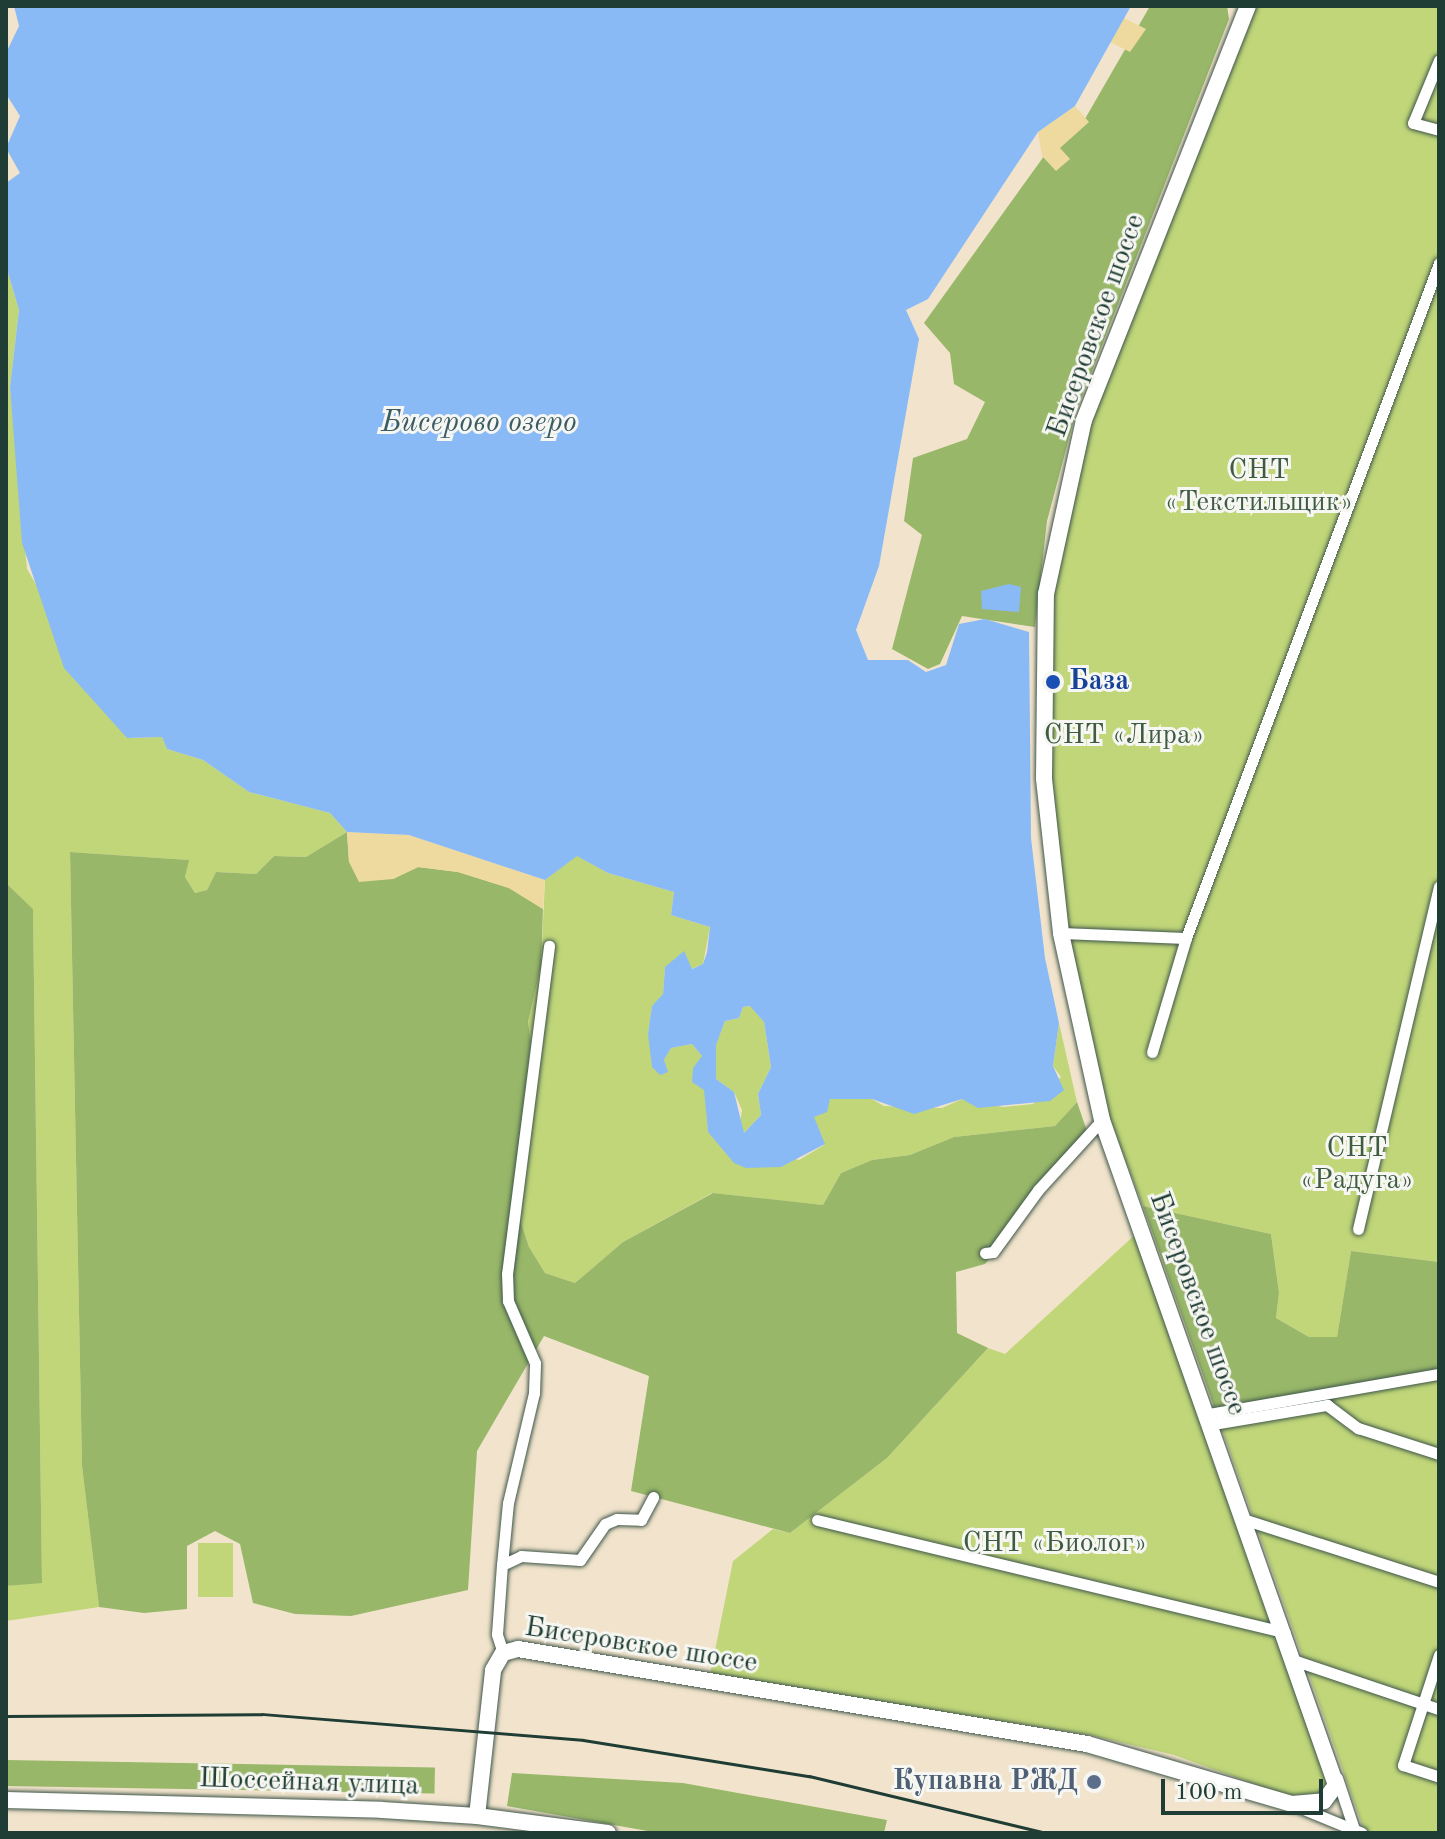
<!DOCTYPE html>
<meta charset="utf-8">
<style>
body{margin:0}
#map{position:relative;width:1445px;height:1839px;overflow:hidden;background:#f2e4cc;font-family:"Old Standard TT",serif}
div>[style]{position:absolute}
.green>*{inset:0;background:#c0d679;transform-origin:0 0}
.forest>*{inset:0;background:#98b769;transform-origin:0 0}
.sand>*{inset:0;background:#eeda9e}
.water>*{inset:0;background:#89baf5}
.roads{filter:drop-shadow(0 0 2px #3f564b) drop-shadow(0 0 2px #3f564b)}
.minor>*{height:11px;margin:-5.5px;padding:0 5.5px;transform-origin:5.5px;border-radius:5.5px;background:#fff}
.secondary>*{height:16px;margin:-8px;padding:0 8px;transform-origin:8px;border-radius:8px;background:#fff}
.rail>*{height:3px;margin:-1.5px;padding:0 1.5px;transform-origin:1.5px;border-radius:1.5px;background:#1f3d34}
.dots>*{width:22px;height:22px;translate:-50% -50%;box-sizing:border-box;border:4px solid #f6f6f2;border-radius:50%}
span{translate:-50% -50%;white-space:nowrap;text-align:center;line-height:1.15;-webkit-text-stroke:6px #f6f6f2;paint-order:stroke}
.street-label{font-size:28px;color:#1f3d34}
.park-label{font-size:28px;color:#3f5c42}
.transit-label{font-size:28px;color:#164399;font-weight:700}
.left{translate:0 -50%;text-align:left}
.service-label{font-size:28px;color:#4e5e75;font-weight:700}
.right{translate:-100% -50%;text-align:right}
.water-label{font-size:30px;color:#3a5c64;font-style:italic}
.frame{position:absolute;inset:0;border:8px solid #1f3d34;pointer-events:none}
.scale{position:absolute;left:1161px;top:1779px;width:162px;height:36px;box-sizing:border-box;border:4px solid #1f3d34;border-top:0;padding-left:10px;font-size:24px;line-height:28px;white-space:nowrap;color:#1f3d34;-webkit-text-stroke:6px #f6f6f2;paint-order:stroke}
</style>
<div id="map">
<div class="green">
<i style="clip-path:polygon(1256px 6px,1439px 6px,1439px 1262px,1351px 1251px,1337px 1337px,1309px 1337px,1276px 1318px,1279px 1293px,1271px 1234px,1143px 1206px,1109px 1117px,1068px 934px,1051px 778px,1054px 595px,1091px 422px)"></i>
<i style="clip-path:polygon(6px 266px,19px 310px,10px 387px,27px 569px,127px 738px,162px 737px,167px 749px,203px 760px,249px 792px,330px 813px,347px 832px,306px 857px,274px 856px,256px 874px,216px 872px,207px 890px,195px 893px,185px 877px,188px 860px,70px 852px,82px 1466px,99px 1607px,6px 1621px,6px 1586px,42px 1582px,33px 909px,6px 883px)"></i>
<i style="clip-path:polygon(577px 855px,608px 873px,674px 892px,671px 915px,710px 927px,703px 964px,691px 969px,683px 952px,665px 968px,663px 995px,652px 1007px,648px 1034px,664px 1060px,671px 1048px,692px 1044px,702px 1056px,708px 1132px,799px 1160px,824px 1145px,813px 1116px,830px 1099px,872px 1099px,884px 1106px,942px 1108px,962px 1099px,1003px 1107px,1033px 1104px,1061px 1077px,1053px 1066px,1059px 1023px,1077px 1102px,1055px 1126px,954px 1137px,910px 1155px,872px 1160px,841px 1173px,823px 1205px,712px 1193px,623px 1242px,575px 1283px,545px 1273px,529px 1247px,515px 1204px,531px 1042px,528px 1022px,541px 966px,545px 880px)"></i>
<i style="clip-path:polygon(751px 1006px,764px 1022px,771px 1067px,758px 1094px,761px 1115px,744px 1133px,739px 1129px,742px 1110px,734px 1092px,716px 1079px,716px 1044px,725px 1021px,739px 1018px,743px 1007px)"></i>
<i style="clip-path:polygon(1138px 1232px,1330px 1778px,1320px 1796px,1293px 1798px,1174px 1755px,1090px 1735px,710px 1675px,733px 1561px,773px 1529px,790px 1533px,887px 1458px,988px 1348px,1005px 1354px)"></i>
<i style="clip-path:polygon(1439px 1374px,1439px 1833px,1365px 1833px,1216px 1412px)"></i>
<i style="left:198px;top:1543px;width:35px;height:54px"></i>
</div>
<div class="forest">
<i style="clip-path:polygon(1150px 6px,1227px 6px,1229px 19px,1076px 412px,1047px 521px,1035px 627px,962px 616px,940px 664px,928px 669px,892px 649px,922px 535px,904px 521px,913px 458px,967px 439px,985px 402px,954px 384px,950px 353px,924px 323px,1047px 152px,1078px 131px)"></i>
<i style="clip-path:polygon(347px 832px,349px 862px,393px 879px,418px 867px,458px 872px,509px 888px,543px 909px,541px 966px,528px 1022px,531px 1042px,515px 1204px,529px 1247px,545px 1273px,575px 1283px,623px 1242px,713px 1193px,823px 1205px,841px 1173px,872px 1160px,910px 1155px,954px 1137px,1055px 1126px,1077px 1102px,1089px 1137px,985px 1264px,956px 1272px,957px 1333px,988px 1348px,887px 1458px,790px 1533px,631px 1491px,649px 1376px,544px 1336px,477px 1451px,468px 1590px,351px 1616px,295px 1614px,253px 1603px,240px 1544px,215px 1531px,187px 1546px,187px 1609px,144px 1613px,99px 1607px,82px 1466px,70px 852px,189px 860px,185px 877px,195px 893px,207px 890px,216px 872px,256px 874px,274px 856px,306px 857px)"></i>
<i style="clip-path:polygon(6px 883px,33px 909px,42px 1583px,6px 1586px)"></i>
<i style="clip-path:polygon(1143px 1206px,1271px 1234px,1279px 1293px,1276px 1318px,1309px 1337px,1337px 1337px,1351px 1251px,1439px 1262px,1439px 1374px,1216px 1412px)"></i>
<i style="left:6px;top:1760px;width:429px;height:26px;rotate:1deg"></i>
<i style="clip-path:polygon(512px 1773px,683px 1783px,887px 1820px,884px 1833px,659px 1833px,507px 1806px)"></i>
</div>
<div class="sand">
<i style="clip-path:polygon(1124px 18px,1146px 29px,1130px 52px,1110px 42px)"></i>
<i style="clip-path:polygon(1075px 106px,1089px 122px,1060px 148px,1070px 159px,1056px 171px,1042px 156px,1038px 132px)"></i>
<i style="clip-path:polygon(347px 832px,409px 835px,545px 880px,543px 909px,509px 888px,458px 872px,418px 867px,393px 879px,359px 882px,349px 862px)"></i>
</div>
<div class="water">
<i style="clip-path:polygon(evenodd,14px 6px,1131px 6px,1075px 106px,1038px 132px,928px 299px,906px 310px,919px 339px,879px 566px,856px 630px,868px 660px,908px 660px,926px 672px,946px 665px,959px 624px,985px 619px,1029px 632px,1031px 838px,1045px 958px,1059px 1023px,1053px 1066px,1064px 1090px,1050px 1101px,978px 1108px,962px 1099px,914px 1114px,872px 1099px,830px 1099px,827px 1112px,814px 1117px,825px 1144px,781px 1167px,746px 1168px,734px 1163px,708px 1132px,704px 1090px,692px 1082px,693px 1068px,702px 1056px,692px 1044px,671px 1048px,664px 1060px,668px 1072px,660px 1075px,652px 1067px,648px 1034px,652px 1006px,663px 994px,665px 967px,684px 951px,692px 969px,703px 964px,707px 952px,710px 927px,671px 915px,674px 892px,608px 873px,577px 856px,545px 880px,409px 835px,347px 832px,330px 813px,249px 792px,203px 760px,167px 749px,162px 737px,127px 738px,64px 668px,22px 543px,10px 387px,19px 310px,6px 266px,6px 183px,20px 173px,6px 148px,20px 116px,6px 94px,6px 53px,19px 26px,14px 6px,750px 1006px,764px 1022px,771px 1067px,758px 1094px,761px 1115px,744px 1133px,734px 1092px,716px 1079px,716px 1045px,725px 1021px,739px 1018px,743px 1007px,750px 1006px)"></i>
<i style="clip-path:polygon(1009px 584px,1021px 587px,1019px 612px,982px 609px,981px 591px)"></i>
</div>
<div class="roads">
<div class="minor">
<i style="left:1439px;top:60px;width:68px;rotate:112.4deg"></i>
<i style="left:1413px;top:123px;width:27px;rotate:15deg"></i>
<i style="left:1061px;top:933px;width:125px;rotate:2.3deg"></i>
<i style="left:1186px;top:938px;width:721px;rotate:-69.45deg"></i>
<i style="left:1152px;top:1052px;width:119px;rotate:-73.4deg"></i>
<i style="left:1358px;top:1229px;width:352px;rotate:-76.7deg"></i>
<i style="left:985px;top:1253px;width:8px;rotate:-7deg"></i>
<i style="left:993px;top:1252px;width:77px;rotate:-54deg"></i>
<i style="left:1038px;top:1190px;width:95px;rotate:-47.6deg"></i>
<i style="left:1209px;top:1414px;width:233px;rotate:-9.9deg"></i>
<i style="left:1213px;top:1424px;width:116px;rotate:-9.5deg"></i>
<i style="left:1327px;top:1405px;width:39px;rotate:37deg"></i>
<i style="left:1358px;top:1428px;width:85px;rotate:17.8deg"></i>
<i style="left:817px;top:1520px;width:481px;rotate:13.5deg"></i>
<i style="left:1246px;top:1520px;width:203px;rotate:17.8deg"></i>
<i style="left:502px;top:1565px;width:62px;rotate:-84.5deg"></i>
<i style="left:508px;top:1503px;width:113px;rotate:-76.7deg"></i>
<i style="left:534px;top:1393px;width:30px;rotate:-88deg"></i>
<i style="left:535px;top:1363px;width:68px;rotate:-113.5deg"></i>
<i style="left:508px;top:1301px;width:27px;rotate:-92deg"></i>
<i style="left:507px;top:1274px;width:331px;rotate:-82.7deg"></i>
<i style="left:503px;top:1653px;width:20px;rotate:-108deg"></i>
<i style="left:497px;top:1634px;width:69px;rotate:-85.9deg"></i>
<i style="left:502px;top:1565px;width:21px;rotate:-25deg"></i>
<i style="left:521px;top:1556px;width:59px;rotate:3.9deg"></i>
<i style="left:580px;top:1560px;width:44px;rotate:-55.2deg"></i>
<i style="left:605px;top:1524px;width:13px;rotate:-23deg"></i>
<i style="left:617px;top:1519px;width:24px;rotate:2deg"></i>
<i style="left:641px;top:1520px;width:26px;rotate:-62deg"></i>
<i style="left:1439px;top:1655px;width:116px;rotate:108.1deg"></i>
<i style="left:1403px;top:1765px;width:38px;rotate:18deg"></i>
<i style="left:1296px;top:1661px;width:151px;rotate:18.6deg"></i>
<i style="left:1337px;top:1778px;width:54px;rotate:71.6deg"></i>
<i style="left:1296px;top:1806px;width:71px;rotate:22.2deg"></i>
</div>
<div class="secondary">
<i style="left:6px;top:1800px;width:376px;rotate:1.5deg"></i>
<i style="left:382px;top:1810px;width:95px;rotate:3.6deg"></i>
<i style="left:477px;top:1816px;width:132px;rotate:7.4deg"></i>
<i style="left:477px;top:1816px;width:147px;rotate:-83.7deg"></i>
<i style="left:493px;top:1670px;width:20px;rotate:-60deg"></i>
<i style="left:503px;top:1653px;width:16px;rotate:-15deg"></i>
<i style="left:518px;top:1649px;width:577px;rotate:9.48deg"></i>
<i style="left:1087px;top:1744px;width:214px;rotate:16.3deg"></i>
<i style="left:1292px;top:1804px;width:32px;rotate:-5deg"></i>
<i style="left:1324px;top:1801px;width:20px;rotate:-53deg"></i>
<i style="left:1336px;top:1785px;width:705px;rotate:-109.39deg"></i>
<i style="left:1102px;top:1120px;width:191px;rotate:-102.4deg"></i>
<i style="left:1061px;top:933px;width:156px;rotate:-96.3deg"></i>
<i style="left:1044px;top:778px;width:184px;rotate:-89.4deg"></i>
<i style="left:1046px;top:594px;width:178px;rotate:-77.7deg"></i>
<i style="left:1084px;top:420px;width:445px;rotate:-68.4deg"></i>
</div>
</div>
<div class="rail">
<i style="left:6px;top:1716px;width:256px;rotate:-0.4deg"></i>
<i style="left:262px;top:1714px;width:322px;rotate:4.6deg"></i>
<i style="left:583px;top:1740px;width:229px;rotate:9.1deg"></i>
<i style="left:809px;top:1776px;width:245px;rotate:13.5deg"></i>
</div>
<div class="dots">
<i style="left:1053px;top:682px;background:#1a4fb4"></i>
<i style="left:1094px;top:1782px;background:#5c6f8a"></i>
</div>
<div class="street-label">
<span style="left:1097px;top:326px;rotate:-70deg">Бисеровское шоссе</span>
<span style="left:1197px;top:1304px;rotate:70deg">Бисеровское шоссе</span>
<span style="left:641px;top:1646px;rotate:9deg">Бисеровское шоссе</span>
<span style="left:309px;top:1783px;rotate:2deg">Шоссейная улица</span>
</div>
<div class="park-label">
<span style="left:1259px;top:487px">СНТ<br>«Текстильщик»</span>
<span style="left:1124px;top:736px">СНТ «Лира»</span>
<span style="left:1357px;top:1165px">СНТ<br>«Радуга»</span>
<span style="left:1055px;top:1544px">СНТ «Биолог»</span>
</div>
<div class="transit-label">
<span class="left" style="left:1069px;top:682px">База</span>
</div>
<div class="service-label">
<span class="right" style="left:1078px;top:1782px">Купавна РЖД</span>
</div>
<div class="water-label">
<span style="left:479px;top:423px">Бисерово озеро</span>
</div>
<div class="frame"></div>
<div class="scale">100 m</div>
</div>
